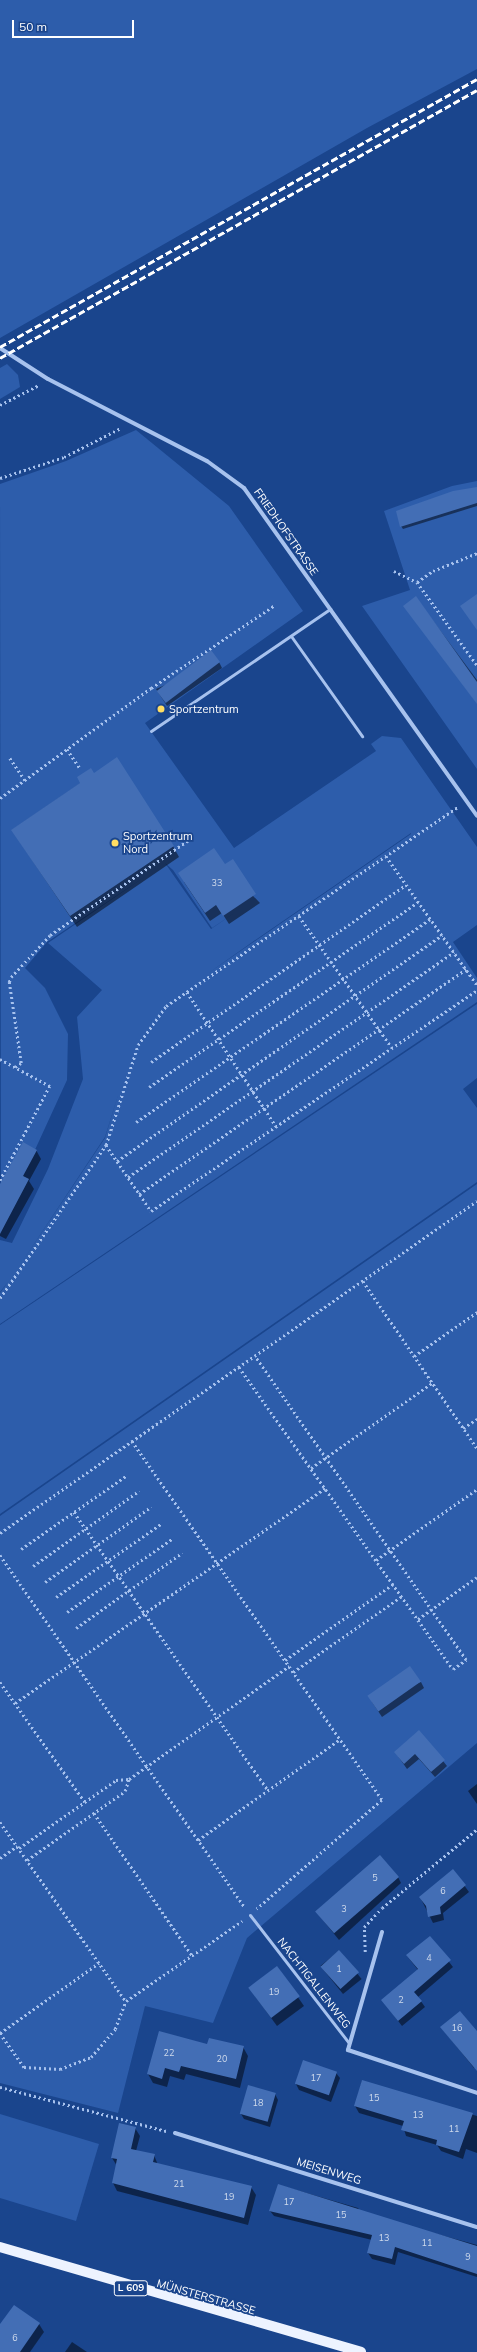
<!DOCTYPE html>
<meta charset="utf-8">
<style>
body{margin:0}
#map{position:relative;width:477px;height:2352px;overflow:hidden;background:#1a458d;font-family:Mulish,sans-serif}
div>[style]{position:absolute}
.green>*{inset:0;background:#2d5dab}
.shadow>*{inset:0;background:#0007;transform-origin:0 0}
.building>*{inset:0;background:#436eb5;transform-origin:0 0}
.path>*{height:2.5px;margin-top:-1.25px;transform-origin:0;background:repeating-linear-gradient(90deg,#a7c2ee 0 2px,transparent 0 5px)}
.service>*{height:3px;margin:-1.5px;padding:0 1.5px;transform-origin:1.5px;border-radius:1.5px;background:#a7c2ee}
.minor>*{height:4px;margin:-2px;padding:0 2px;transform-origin:2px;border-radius:2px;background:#a7c2ee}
.primary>*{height:10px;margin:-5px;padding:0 5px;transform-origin:5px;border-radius:5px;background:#edf3ff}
.rail>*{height:3px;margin-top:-1.5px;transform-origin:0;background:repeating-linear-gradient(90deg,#fff 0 7px,transparent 0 10px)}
.dots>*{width:11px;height:11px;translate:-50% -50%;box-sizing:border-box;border:2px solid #1a458d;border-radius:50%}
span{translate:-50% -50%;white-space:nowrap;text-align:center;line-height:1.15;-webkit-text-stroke:3.5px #1a458d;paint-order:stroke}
.number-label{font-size:9px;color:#d0dbec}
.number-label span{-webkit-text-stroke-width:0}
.shield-label span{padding:1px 3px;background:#1a458d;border:1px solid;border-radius:3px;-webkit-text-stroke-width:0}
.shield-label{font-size:10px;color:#fff;font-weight:700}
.street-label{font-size:11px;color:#fff}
.poi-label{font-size:11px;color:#fff}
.left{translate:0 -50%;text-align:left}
.scale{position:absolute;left:12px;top:20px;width:122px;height:18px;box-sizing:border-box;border:2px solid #fff;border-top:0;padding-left:5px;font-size:12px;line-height:14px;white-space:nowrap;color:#fff;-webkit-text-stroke:3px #1a458d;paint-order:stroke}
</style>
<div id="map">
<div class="green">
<i style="clip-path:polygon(0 0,477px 0,477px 69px,367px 128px,0 338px)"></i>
<i style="clip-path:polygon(7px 364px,18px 375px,20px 387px,0 399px,0 368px)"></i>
<i style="clip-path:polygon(evenodd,136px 430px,229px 506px,303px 611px,145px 723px,234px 848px,376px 751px,371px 744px,382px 736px,401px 738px,477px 847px,477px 925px,453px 942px,477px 978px,477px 1002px,0 1324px,0 1293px,8px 1282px,0 1292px,0 1240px,12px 1243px,48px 1169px,83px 1079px,77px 1017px,102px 990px,48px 943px,146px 876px,47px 942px,25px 968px,45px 988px,68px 1034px,67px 1080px,23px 1176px,29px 1179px,1px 1231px,0 484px,66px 461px,136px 430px,411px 833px,411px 834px,207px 974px,251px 943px,411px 833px,136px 430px,165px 863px,173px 870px,212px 928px,236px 912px,211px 929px,165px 863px,136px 430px,119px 1092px,105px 1138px,20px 1265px,105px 1137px,119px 1092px)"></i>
<i style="clip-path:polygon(477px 481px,477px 769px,362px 606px,410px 590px,384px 511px,452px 486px)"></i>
<i style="clip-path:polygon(477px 1004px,477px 1078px,463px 1089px,477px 1108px,477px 1182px,0 1514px,0 1325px)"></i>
<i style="clip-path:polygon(477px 1184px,477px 1743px,247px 1938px,213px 2023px,145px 2006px,118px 2113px,0 2083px,0 1516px)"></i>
<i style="clip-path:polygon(0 2114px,99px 2144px,76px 2221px,0 2198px)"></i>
</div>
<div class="shadow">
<i style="clip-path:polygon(477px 488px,477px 506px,403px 529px,401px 526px)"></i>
<i style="clip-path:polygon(416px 598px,477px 680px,477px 703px,406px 608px)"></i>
<i style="clip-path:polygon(219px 662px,222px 668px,167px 706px,156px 689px)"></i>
<i style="clip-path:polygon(94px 774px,173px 846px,179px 857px,77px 927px,12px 830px)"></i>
<i style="clip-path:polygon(224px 866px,260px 903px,229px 924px,222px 913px,210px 921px,184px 882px)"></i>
<i style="clip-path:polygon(36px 1150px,41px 1159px,29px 1181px,34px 1189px,6px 1239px,0 1236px,0 1186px)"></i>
<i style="clip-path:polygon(421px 1682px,424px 1688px,382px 1717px,372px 1702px)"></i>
<i style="clip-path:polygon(419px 1731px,447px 1766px,435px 1777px,419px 1759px,407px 1769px,395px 1752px)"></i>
<i style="clip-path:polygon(477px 1784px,477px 1804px,468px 1791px)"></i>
<i style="clip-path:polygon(453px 1870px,469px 1892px,443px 1913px,444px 1920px,433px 1923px,420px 1897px)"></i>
<i style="clip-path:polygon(398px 1877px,401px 1883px,339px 1940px,318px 1914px)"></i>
<i style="clip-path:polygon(430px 1937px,453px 1967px,418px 1997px,425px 2007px,402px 2026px,382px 2000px,418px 1970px,407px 1956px)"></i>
<i style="left:339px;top:1951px;width:36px;height:24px;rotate:51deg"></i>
<i style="clip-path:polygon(277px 1967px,304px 2006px,277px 2026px,255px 1996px)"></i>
<i style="clip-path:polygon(441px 2027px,477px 2033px,477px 2066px,474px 2068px)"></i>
<i style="clip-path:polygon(160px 2032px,208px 2045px,243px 2047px,248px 2056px,240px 2088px,186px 2074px,184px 2080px,170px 2076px,167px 2087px,153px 2083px,148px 2074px)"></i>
<i style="clip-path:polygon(304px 2061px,336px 2073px,340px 2078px,331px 2102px,299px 2090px,296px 2084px)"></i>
<i style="clip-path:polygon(362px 2081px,477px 2116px,477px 2153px,466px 2149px,463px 2159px,441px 2151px,437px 2145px,406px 2136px,403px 2126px,359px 2113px,355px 2106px)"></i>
<i style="clip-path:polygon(275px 2094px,278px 2100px,270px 2127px,244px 2119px,241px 2114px)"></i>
<i style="clip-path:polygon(135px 2128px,140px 2136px,136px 2151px,154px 2155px,158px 2165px,251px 2187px,256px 2195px,248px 2225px,117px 2191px,113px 2183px,117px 2166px,112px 2158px)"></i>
<i style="clip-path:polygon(279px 2185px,358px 2208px,361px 2213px,477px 2245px,477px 2277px,398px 2252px,395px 2265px,372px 2259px,368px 2253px,372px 2240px,274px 2216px,270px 2211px)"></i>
<i style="clip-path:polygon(39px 2324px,44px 2332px,30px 2352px,0 2352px,0 2326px)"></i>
<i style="clip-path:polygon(72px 2342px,87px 2352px,65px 2352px)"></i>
</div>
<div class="building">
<i style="clip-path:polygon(477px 487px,477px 503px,400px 527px,396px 511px,453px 491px)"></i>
<i style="clip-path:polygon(477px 594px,477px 630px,460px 606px)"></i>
<i style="clip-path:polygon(416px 596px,477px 682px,477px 704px,403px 606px)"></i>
<i style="left:211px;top:650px;width:15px;height:68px;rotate:53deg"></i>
<i style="clip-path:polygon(117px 757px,174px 846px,70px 916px,11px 830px,80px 783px,77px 777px,91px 768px,94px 773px)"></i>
<i style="clip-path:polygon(214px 848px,225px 864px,233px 859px,256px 894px,223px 916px,216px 905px,205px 913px,178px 873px)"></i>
<i style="clip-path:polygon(23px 1142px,37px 1150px,23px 1176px,29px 1179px,0 1234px,0 1184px)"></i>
<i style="left:410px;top:1666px;width:19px;height:52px;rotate:55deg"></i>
<i style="clip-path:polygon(419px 1730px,445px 1760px,431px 1772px,415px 1754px,404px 1764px,394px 1752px)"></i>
<i style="left:380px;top:1855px;width:29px;height:86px;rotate:49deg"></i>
<i style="clip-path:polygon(453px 1869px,466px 1885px,440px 1907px,441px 1914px,428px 1917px,426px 1906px,419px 1897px)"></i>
<i style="clip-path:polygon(430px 1936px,451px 1960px,414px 1992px,422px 2001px,398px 2021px,381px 2000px,418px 1969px,406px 1955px)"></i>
<i style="left:339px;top:1950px;width:30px;height:25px;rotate:48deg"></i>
<i style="left:277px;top:1966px;width:38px;height:36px;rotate:53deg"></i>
<i style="clip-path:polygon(460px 2011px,477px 2031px,477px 2071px,440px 2027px)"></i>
<i style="clip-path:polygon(159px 2031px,207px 2044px,209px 2038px,244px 2046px,236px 2079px,181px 2066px,179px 2072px,165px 2068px,162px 2079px,147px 2074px)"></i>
<i style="left:303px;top:2060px;width:36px;height:25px;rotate:19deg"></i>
<i style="clip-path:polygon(362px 2080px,473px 2113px,459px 2152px,436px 2145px,437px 2140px,401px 2130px,404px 2121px,354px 2106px)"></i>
<i style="left:248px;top:2085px;width:29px;height:30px;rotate:16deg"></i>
<i style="clip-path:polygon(119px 2123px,136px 2127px,131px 2149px,155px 2154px,153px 2162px,252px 2186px,244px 2218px,112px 2183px,117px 2159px,111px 2158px)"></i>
<i style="clip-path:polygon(278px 2184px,477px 2246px,477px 2274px,395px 2247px,392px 2259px,367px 2253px,372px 2235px,269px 2211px)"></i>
<i style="clip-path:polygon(14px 2305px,40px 2323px,20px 2352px,0 2352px,0 2324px)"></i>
</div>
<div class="path">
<i style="left:0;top:405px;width:44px;rotate:-27.1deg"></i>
<i style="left:0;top:478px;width:67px;rotate:-18.2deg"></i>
<i style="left:64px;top:457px;width:64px;rotate:-27deg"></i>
<i style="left:394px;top:571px;width:25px;rotate:26deg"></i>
<i style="left:417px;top:582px;width:102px;rotate:54.1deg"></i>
<i style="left:417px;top:582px;width:19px;rotate:-35deg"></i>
<i style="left:433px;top:571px;width:48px;rotate:-22.2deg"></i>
<i style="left:67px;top:749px;width:23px;rotate:56deg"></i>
<i style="left:10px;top:758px;width:27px;rotate:56deg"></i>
<i style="left:0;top:798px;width:187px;rotate:-36.1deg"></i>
<i style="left:151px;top:688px;width:149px;rotate:-33.8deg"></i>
<i style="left:386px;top:856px;width:158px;rotate:54.8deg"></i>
<i style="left:299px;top:916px;width:161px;rotate:54.8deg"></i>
<i style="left:187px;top:992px;width:161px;rotate:56.4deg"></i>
<i style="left:0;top:1059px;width:57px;rotate:28.4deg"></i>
<i style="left:50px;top:1086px;width:107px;rotate:117.8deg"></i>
<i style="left:151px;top:1062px;width:310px;rotate:-34.8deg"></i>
<i style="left:15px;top:1067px;width:7px;rotate:-34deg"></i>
<i style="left:21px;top:1063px;width:82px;rotate:-98.4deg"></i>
<i style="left:9px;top:982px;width:5px;rotate:-68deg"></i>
<i style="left:11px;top:977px;width:57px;rotate:-47.1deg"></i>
<i style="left:50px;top:935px;width:168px;rotate:-34.4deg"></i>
<i style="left:149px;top:1087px;width:326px;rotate:-34.5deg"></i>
<i style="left:136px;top:1122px;width:357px;rotate:-34.6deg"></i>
<i style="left:106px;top:1145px;width:80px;rotate:55.7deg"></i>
<i style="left:151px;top:1211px;width:394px;rotate:-34.1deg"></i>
<i style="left:117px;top:1161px;width:396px;rotate:-34.8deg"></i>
<i style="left:128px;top:1177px;width:396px;rotate:-34.6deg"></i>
<i style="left:139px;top:1194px;width:397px;rotate:-34.5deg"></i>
<i style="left:363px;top:1281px;width:202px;rotate:55.7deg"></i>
<i style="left:0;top:1298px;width:186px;rotate:-55.3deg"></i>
<i style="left:106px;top:1145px;width:105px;rotate:-72.3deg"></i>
<i style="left:138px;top:1045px;width:48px;rotate:-54.3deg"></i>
<i style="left:166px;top:1006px;width:353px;rotate:-34.3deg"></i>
<i style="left:414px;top:1356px;width:77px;rotate:-34.9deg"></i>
<i style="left:239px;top:1367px;width:370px;rotate:54.7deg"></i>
<i style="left:453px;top:1669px;width:16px;rotate:-35deg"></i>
<i style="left:466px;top:1660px;width:370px;rotate:-124.8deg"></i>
<i style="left:463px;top:1428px;width:17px;rotate:-33deg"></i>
<i style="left:132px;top:1441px;width:437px;rotate:55.1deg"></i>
<i style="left:382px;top:1800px;width:166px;rotate:138.9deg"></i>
<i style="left:311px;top:1468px;width:148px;rotate:-35.1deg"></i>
<i style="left:74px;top:1512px;width:339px;rotate:55.1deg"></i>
<i style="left:0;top:1533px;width:581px;rotate:-34.84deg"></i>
<i style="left:21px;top:1549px;width:129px;rotate:-34.9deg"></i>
<i style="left:0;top:1555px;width:429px;rotate:55.2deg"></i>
<i style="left:376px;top:1560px;width:123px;rotate:-35.1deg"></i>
<i style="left:33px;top:1566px;width:130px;rotate:-35.3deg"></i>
<i style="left:45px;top:1582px;width:130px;rotate:-35.3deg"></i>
<i style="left:56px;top:1597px;width:129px;rotate:-34.9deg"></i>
<i style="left:67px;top:1612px;width:129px;rotate:-34.9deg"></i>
<i style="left:418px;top:1619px;width:72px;rotate:-35.4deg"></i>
<i style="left:76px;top:1628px;width:130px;rotate:-35.3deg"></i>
<i style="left:285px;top:1660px;width:132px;rotate:-35.1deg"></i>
<i style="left:293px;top:1672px;width:133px;rotate:-34.9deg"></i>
<i style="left:0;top:1682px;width:147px;rotate:54.7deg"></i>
<i style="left:15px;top:1703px;width:377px;rotate:-34.7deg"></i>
<i style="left:94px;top:1813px;width:173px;rotate:55.4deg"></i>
<i style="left:0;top:1822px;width:219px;rotate:54.9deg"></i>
<i style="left:126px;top:2001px;width:141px;rotate:-34.6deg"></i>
<i style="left:198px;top:1840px;width:174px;rotate:-35.4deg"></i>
<i style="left:19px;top:1848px;width:118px;rotate:-35deg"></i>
<i style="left:116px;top:1780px;width:13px;rotate:-4deg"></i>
<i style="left:129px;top:1779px;width:196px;rotate:-35.2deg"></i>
<i style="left:0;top:1858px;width:21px;rotate:-35deg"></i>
<i style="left:27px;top:1860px;width:120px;rotate:-35.1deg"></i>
<i style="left:125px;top:1791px;width:13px;rotate:-72deg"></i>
<i style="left:365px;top:1952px;width:25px;rotate:-92deg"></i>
<i style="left:364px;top:1927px;width:26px;rotate:-47deg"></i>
<i style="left:382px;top:1908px;width:124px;rotate:-39.7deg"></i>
<i style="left:0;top:2033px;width:42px;rotate:54.8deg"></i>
<i style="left:24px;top:2067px;width:36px;rotate:3deg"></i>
<i style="left:60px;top:2069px;width:33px;rotate:-21deg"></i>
<i style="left:91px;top:2057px;width:37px;rotate:-49deg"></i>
<i style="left:115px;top:2029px;width:30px;rotate:-69deg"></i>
<i style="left:0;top:2033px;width:121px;rotate:-35.3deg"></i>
<i style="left:0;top:2087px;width:172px;rotate:14.8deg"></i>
</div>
<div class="service">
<i style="left:291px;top:636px;width:123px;rotate:54.6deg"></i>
<i style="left:151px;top:731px;width:217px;rotate:-34.3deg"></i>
<i style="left:250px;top:1915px;width:162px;rotate:52.3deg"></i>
</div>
<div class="minor">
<i style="left:0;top:348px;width:57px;rotate:32.9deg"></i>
<i style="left:48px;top:379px;width:179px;rotate:27.3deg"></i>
<i style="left:207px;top:461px;width:46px;rotate:36.1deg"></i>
<i style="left:244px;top:488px;width:402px;rotate:54.6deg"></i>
<i style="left:382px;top:1932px;width:123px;rotate:106.1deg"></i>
<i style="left:348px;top:2050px;width:136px;rotate:18.4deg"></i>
<i style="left:175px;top:2133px;width:316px;rotate:17.3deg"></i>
</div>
<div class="primary">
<i style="left:0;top:2247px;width:376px;rotate:16.2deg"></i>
</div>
<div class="rail">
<i style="left:0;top:347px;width:547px;rotate:-29.33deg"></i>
<i style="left:0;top:358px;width:547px;rotate:-29.33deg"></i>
</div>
<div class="dots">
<i style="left:161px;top:709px;background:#ffdd63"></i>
<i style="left:115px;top:843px;background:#ffdd63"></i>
</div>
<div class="number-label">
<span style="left:217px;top:883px">33</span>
<span style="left:375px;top:1878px">5</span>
<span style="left:443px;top:1891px">6</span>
<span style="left:344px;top:1909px">3</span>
<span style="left:429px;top:1958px">4</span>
<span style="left:339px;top:1969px">1</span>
<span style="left:274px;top:1992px">19</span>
<span style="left:401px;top:2000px">2</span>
<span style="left:457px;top:2028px">16</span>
<span style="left:169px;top:2053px">22</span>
<span style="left:222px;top:2059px">20</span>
<span style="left:316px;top:2078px">17</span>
<span style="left:374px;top:2098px">15</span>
<span style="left:258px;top:2103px">18</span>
<span style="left:418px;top:2115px">13</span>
<span style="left:454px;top:2129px">11</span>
<span style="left:179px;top:2184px">21</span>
<span style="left:229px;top:2197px">19</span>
<span style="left:289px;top:2202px">17</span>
<span style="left:341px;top:2215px">15</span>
<span style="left:384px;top:2238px">13</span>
<span style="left:427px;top:2243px">11</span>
<span style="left:468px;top:2257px">9</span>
<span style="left:15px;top:2338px">6</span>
</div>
<div class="shield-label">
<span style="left:131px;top:2288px">L 609</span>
</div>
<div class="street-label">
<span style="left:286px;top:532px;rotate:55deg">FRIEDHOFSTRASSE</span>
<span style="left:314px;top:1983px;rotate:52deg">NACHTIGALLENWEG</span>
<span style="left:329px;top:2171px;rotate:17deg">MEISENWEG</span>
<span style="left:206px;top:2297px;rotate:16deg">MÜNSTERSTRASSE</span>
</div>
<div class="poi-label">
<span class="left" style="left:169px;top:709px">Sportzentrum</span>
<span class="left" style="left:123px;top:843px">Sportzentrum<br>Nord</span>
</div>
<div class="scale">50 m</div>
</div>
